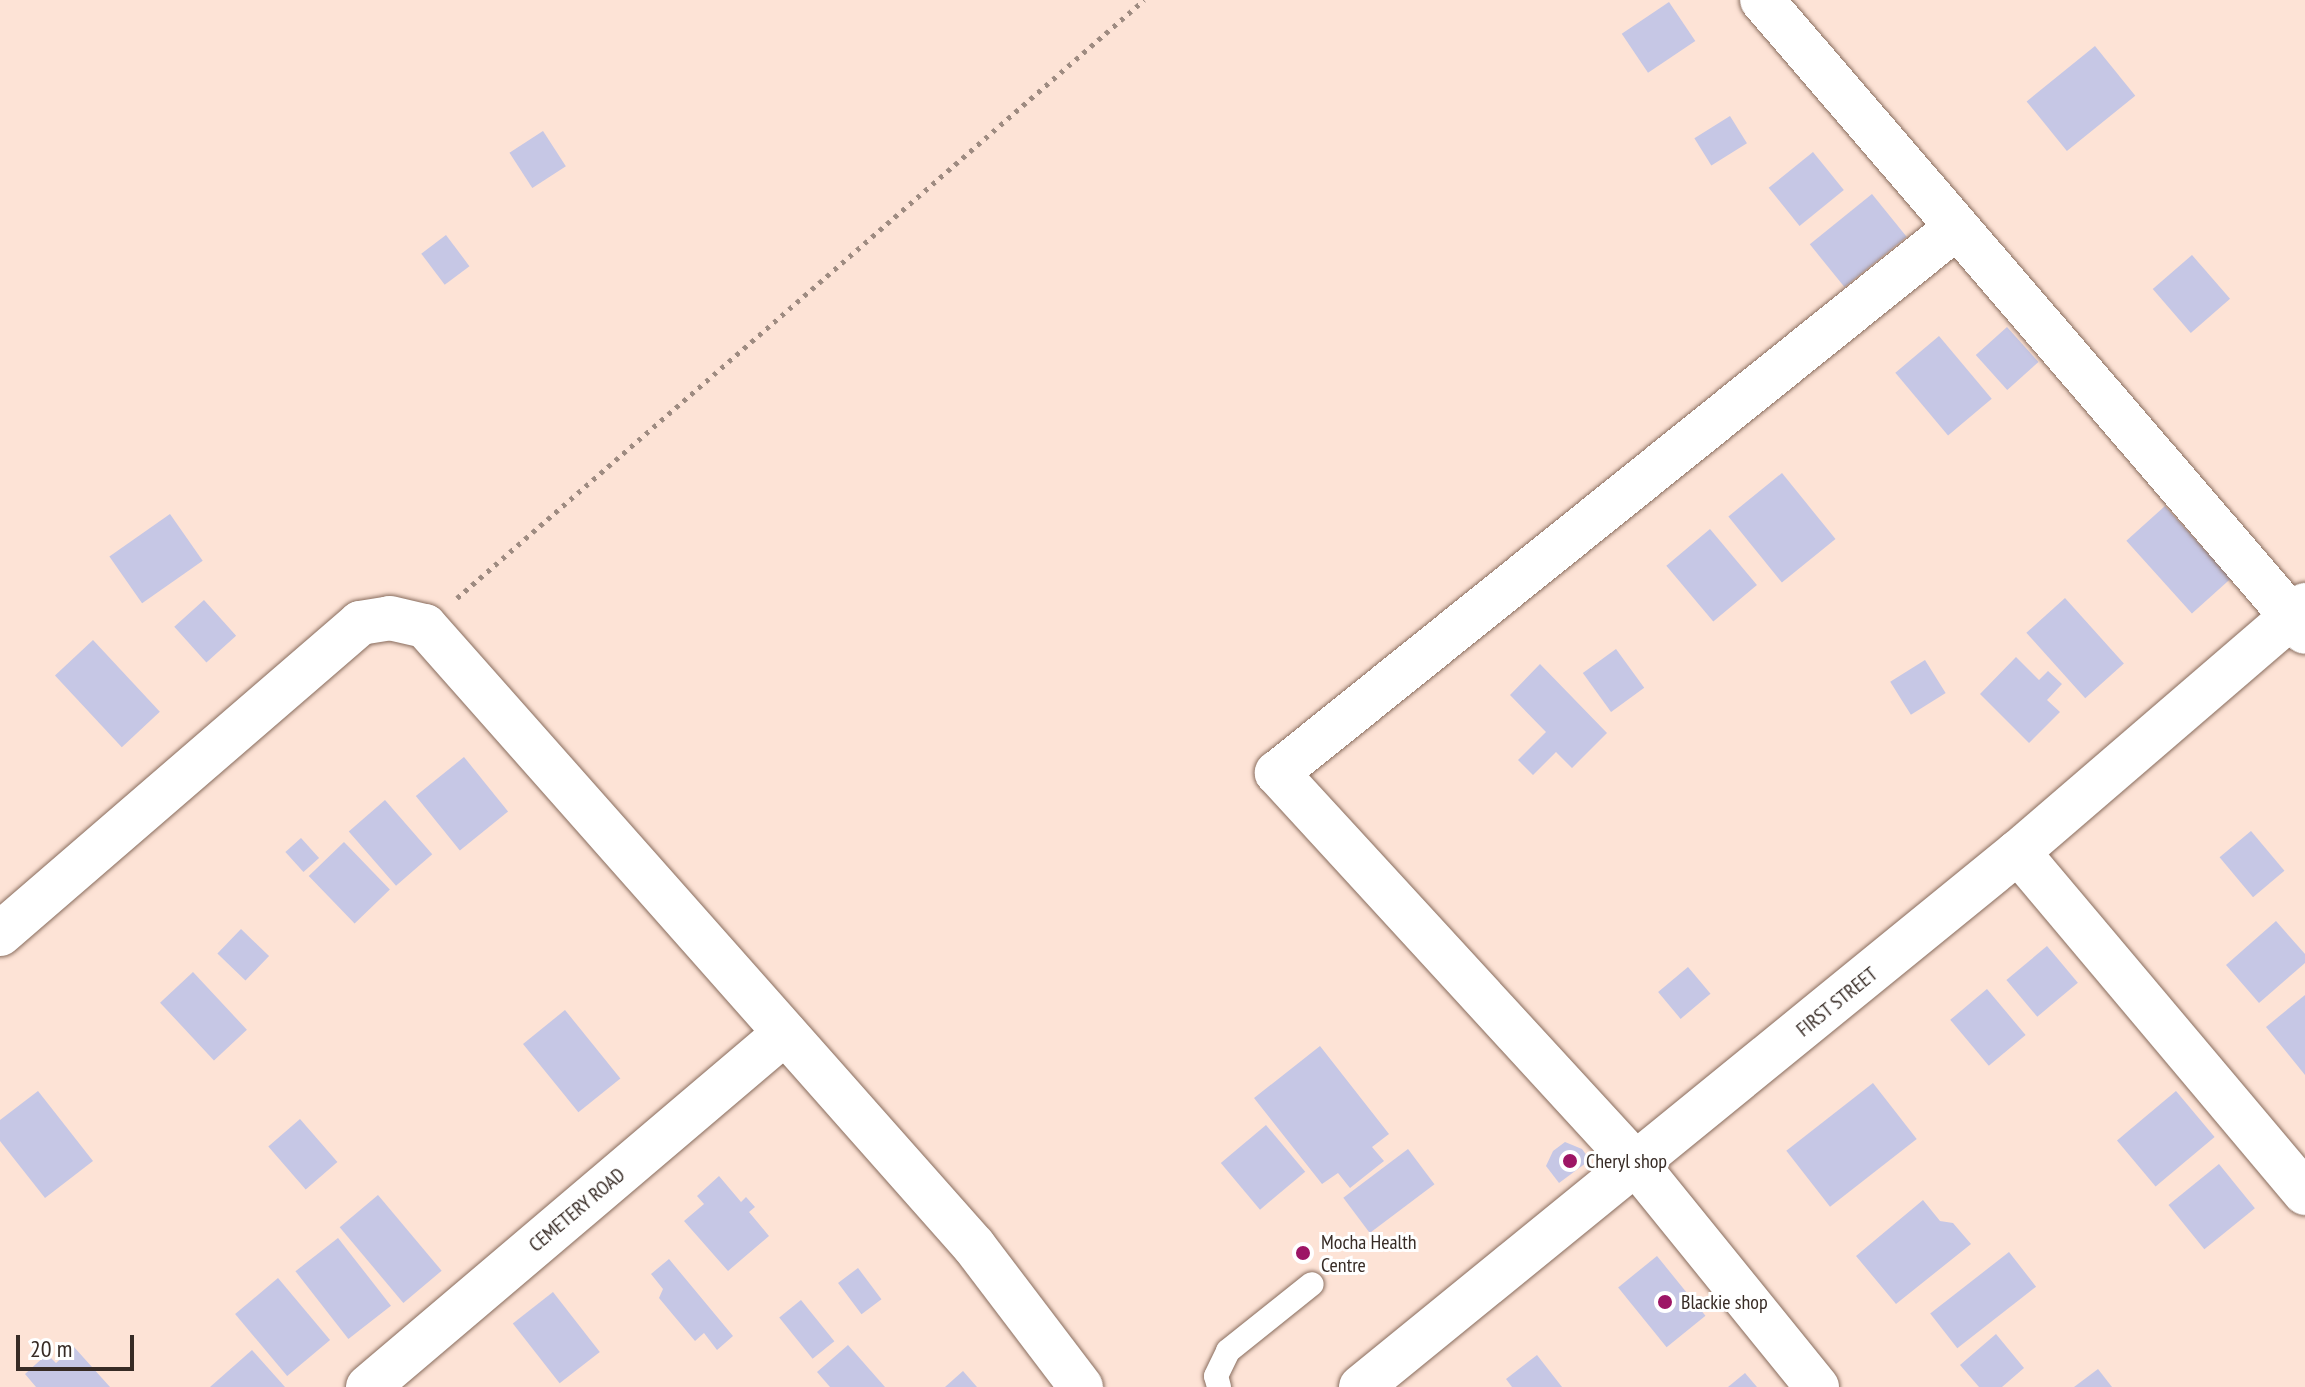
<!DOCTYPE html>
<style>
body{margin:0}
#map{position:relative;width:2305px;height:1387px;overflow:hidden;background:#fde3d6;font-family:"PT Sans Narrow",sans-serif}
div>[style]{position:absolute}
.building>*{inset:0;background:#c6c7e5;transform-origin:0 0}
.path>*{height:5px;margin-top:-2.5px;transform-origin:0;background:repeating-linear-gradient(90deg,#9e8b81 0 4px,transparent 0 10px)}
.roads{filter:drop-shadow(0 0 2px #886c5d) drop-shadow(0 0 2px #886c5d)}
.lane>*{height:24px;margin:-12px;padding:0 12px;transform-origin:12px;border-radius:12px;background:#fff}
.street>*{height:44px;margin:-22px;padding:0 22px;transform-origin:22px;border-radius:22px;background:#fff}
.dots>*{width:22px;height:22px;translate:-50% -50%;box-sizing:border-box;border:4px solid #fff;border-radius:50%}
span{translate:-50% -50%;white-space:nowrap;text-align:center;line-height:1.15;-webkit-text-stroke:6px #fff;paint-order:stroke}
.street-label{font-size:20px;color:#372b25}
.poi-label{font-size:20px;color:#372b25}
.left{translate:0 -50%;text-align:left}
.scale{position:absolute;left:16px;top:1335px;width:118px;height:36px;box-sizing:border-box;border:4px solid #372b25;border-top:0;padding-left:10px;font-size:24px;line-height:28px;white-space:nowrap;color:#372b25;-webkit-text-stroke:6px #fff;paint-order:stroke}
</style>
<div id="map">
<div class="building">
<i style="left:1669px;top:2px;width:47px;height:57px;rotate:56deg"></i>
<i style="left:2095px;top:46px;width:64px;height:88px;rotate:51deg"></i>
<i style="left:1730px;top:116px;width:32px;height:42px;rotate:58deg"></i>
<i style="left:543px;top:131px;width:42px;height:40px;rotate:57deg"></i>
<i style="left:1813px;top:152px;width:49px;height:57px;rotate:51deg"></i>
<i style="left:1872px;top:194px;width:55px;height:80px;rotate:51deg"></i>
<i style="left:446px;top:235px;width:39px;height:31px;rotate:53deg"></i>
<i style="left:2192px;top:255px;width:58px;height:52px;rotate:49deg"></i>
<i style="left:2007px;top:327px;width:47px;height:42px;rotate:48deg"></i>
<i style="left:1939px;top:336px;width:82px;height:57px;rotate:50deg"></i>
<i style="left:1782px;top:473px;width:85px;height:69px;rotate:51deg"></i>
<i style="left:2165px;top:506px;width:98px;height:52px;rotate:48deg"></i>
<i style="left:170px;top:514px;width:57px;height:74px;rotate:55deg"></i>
<i style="left:1710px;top:529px;width:73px;height:57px;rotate:50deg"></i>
<i style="left:2065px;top:598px;width:88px;height:52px;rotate:48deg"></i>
<i style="left:204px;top:600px;width:48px;height:40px;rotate:48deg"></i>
<i style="left:93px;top:640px;width:98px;height:52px;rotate:47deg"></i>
<i style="left:1616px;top:649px;width:48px;height:41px;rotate:54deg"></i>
<i style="clip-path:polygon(2016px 657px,2039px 680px,2048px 671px,2062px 684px,2047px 700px,2060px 712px,2029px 743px,1980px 694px)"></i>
<i style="left:1925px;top:660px;width:39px;height:41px;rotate:58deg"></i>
<i style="clip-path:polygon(1540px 664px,1607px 733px,1572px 768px,1556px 752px,1533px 775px,1518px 760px,1546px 732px,1510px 695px)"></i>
<i style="left:464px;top:757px;width:70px;height:62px;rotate:51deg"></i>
<i style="left:385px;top:800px;width:72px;height:48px;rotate:49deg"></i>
<i style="left:2251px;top:831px;width:52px;height:41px;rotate:50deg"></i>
<i style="left:301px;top:838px;width:27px;height:21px;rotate:48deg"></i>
<i style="left:344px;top:842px;width:66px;height:49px;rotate:46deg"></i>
<i style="clip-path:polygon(2276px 921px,2305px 954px,2305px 963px,2259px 1003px,2226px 965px)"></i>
<i style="left:241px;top:929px;width:39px;height:34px;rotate:44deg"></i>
<i style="left:2047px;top:946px;width:48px;height:53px;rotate:50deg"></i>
<i style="left:1688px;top:967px;width:35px;height:39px;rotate:50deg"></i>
<i style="left:193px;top:972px;width:79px;height:45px;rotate:47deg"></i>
<i style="left:1987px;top:989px;width:60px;height:48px;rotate:50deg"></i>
<i style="clip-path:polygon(2305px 995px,2305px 1075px,2266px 1027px)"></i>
<i style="left:565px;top:1010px;width:88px;height:54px;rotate:51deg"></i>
<i style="clip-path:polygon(1320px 1046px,1389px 1134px,1372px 1147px,1384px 1161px,1350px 1188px,1338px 1173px,1322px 1184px,1254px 1098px)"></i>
<i style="left:1873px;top:1083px;width:71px;height:110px;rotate:52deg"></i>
<i style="clip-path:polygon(38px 1091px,93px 1161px,45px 1198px,0 1141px,0 1120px)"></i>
<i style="left:2176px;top:1091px;width:60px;height:77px;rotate:50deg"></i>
<i style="left:300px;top:1119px;width:57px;height:42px;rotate:49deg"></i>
<i style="left:1266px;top:1125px;width:61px;height:59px;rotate:50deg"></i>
<i style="clip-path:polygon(1565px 1142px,1582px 1149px,1590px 1160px,1559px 1183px,1546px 1166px,1553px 1151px)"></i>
<i style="left:1408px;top:1149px;width:44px;height:81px;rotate:53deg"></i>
<i style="left:2219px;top:1164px;width:57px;height:65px;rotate:51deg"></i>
<i style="clip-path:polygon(719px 1176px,741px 1202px,746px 1197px,755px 1207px,749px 1212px,769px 1236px,728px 1271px,684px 1221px,704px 1204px,697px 1196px)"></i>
<i style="left:378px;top:1195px;width:99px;height:50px;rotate:50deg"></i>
<i style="clip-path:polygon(1923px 1200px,1940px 1221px,1953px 1223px,1971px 1244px,1896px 1304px,1856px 1256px)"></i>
<i style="left:338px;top:1238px;width:86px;height:54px;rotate:52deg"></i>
<i style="left:2009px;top:1252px;width:44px;height:100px;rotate:52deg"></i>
<i style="left:1657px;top:1256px;width:77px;height:50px;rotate:51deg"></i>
<i style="clip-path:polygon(669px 1259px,733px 1336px,717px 1350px,704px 1333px,695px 1341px,659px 1298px,663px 1289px,651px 1274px)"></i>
<i style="left:858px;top:1268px;width:39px;height:25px;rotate:53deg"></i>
<i style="left:278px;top:1278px;width:81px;height:56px;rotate:50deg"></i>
<i style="left:553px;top:1292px;width:76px;height:51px;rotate:52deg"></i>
<i style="left:801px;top:1300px;width:53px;height:28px;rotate:51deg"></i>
<i style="clip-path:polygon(1996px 1334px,2024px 1368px,2002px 1387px,1979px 1387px,1960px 1365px)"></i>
<i style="clip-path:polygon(848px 1345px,885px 1387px,830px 1387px,817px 1372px)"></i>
<i style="clip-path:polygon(74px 1347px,110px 1387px,36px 1387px,25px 1374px,47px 1354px,56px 1363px)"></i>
<i style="clip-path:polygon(252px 1350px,285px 1387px,210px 1387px)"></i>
<i style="clip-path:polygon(1537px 1355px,1562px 1387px,1512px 1387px,1506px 1379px)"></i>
<i style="clip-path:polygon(2098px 1369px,2112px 1387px,2074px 1387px)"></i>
<i style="clip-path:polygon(963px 1371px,977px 1387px,945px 1387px)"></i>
<i style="clip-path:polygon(1745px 1373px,1757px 1387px,1728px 1387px)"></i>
</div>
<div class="path">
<i style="left:457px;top:598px;width:911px;rotate:-41.04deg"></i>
</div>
<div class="roads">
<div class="lane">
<i style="left:1219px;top:1387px;width:11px;rotate:-105deg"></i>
<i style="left:1216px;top:1376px;width:28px;rotate:-64deg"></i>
<i style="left:1228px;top:1351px;width:107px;rotate:-38.6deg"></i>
</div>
<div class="street">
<i style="left:1762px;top:0;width:833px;rotate:49.33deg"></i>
<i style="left:2018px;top:852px;width:446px;rotate:49.9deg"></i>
<i style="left:0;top:934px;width:476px;rotate:-40.8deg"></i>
<i style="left:360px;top:623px;width:30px;rotate:-9deg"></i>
<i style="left:390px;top:618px;width:36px;rotate:13deg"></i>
<i style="left:425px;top:626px;width:828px;rotate:48.48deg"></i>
<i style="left:974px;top:1246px;width:177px;rotate:52.8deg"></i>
<i style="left:368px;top:1387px;width:547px;rotate:-40.33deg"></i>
<i style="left:1361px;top:1387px;width:847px;rotate:-39.16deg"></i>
<i style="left:2018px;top:852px;width:379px;rotate:-40.7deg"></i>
<i style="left:1817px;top:1387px;width:284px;rotate:-129deg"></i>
<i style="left:1638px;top:1166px;width:534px;rotate:-132.57deg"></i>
<i style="left:1277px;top:773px;width:872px;rotate:-38.76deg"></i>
</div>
</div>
<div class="dots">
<i style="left:1570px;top:1161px;background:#9d1565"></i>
<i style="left:1303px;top:1253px;background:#9d1565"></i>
<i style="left:1665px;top:1302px;background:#9d1565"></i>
</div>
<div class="street-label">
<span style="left:1837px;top:1002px;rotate:-39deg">FIRST STREET</span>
<span style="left:577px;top:1210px;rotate:-40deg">CEMETERY ROAD</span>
</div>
<div class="poi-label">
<span class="left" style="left:1586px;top:1161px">Cheryl shop</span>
<span class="left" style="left:1321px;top:1254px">Mocha Health<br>Centre</span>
<span class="left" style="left:1681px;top:1302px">Blackie shop</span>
</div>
<div class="scale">20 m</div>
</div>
